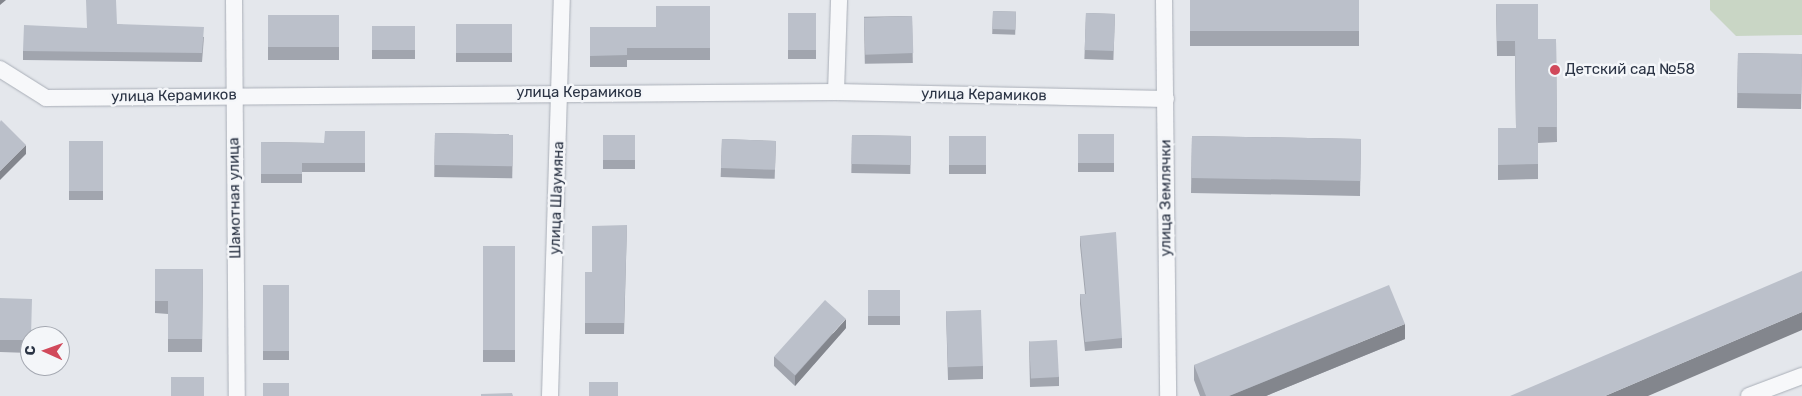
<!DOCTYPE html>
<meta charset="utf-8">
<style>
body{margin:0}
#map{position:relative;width:1802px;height:396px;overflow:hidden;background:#e4e7ec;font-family:Rubik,sans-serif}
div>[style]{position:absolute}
.green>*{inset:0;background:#c9d6c5}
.roads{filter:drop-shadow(0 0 1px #a9aeb7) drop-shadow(0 0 1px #a9aeb7)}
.minor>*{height:16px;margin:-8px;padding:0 8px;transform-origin:8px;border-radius:8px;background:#f7f8fa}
.wall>*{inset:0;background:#a1a5ae;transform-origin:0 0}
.shaded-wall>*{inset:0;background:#83868d}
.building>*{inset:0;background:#bbc0ca;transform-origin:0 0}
.dots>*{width:14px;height:14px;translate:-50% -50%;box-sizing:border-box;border:2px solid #f4f6f9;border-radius:50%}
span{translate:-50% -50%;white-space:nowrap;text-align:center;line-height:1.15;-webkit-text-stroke:5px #f4f6f9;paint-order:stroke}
.poi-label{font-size:15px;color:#2b3445}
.left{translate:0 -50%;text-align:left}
.street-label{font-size:15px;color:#2b3445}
.north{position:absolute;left:20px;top:326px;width:50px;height:50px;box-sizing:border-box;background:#f4f6f9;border:1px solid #a4a8b1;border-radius:50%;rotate:272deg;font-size:14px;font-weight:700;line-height:20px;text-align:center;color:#2b3445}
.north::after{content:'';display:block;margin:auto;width:18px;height:22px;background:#d1495b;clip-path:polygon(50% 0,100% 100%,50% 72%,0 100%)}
</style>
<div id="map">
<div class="green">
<i style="clip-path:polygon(1710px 0,1802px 0,1802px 35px,1736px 36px,1710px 10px)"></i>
</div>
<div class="roads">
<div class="minor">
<i style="left:234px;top:0;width:396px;rotate:89.6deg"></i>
<i style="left:1164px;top:0;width:396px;rotate:89.4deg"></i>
<i style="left:0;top:69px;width:54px;rotate:32.2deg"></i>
<i style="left:46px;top:98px;width:790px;rotate:-0.44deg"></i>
<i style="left:836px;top:92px;width:330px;rotate:1.2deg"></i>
<i style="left:836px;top:92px;width:92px;rotate:-88.1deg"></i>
<i style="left:550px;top:396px;width:396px;rotate:-88.3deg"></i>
<i style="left:1749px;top:396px;width:57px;rotate:-20.7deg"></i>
</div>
</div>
<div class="wall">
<i style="left:1190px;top:0;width:169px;height:46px"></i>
<i style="clip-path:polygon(1496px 4px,1538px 39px,1556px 39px,1557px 142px,1538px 143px,1538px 179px,1498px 180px,1498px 128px,1516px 128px,1515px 56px,1497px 56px)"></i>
<i style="clip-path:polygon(710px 6px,710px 60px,627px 60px,627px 67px,590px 67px,590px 27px,656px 27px)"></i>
<i style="left:993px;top:11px;width:23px;height:23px;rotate:2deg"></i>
<i style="left:788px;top:13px;width:28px;height:46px"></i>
<i style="left:1086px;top:13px;width:29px;height:46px;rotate:2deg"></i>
<i style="left:268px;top:15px;width:71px;height:45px"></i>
<i style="left:912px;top:16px;width:47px;height:48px;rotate:89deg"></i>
<i style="clip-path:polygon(117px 24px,204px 37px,202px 62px,23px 60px,23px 51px,87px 28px)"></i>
<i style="left:456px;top:24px;width:56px;height:38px"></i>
<i style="left:372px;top:26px;width:43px;height:33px"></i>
<i style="left:1738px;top:53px;width:64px;height:55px;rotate:1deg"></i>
<i style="clip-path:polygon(365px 131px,365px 172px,302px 172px,302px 183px,261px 183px,261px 142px,324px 143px)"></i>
<i style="left:435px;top:133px;width:78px;height:44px;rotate:1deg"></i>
<i style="left:1114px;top:134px;width:38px;height:36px;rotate:90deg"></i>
<i style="left:603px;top:135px;width:32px;height:34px"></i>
<i style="left:852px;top:135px;width:59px;height:38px;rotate:1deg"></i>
<i style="left:949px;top:136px;width:37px;height:38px"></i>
<i style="left:1192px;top:136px;width:169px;height:57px;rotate:1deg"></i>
<i style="left:722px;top:139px;width:54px;height:38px;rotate:2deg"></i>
<i style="left:69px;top:141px;width:34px;height:59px"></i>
<i style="clip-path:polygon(627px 225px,624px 334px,585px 334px,585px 272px,592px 272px)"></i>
<i style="clip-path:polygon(1080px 236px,1122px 338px,1122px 348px,1085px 351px,1080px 304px,1080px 294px,1085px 294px,1080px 245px)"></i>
<i style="left:483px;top:246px;width:32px;height:116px"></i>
<i style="clip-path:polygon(155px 269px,203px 269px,202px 352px,168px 352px,168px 314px,155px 313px)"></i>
<i style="left:263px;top:285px;width:26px;height:75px"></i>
<i style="left:868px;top:290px;width:32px;height:35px"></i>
<i style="clip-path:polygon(0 298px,30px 336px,30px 353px,0 352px)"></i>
<i style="clip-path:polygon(946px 311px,983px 366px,983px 379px,948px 380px)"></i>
<i style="clip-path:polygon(846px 328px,795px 386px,774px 366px,774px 357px)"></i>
<i style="clip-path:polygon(1405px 339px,1266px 396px,1200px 396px,1194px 380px,1194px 365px)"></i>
<i style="clip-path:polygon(1029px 341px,1059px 377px,1059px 386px,1030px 387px)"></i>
</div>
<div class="shaded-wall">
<i style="clip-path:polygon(0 0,6px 0,0 5px)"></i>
<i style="clip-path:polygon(26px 145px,26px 154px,0 180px,0 171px)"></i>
<i style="clip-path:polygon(1802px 312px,1802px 330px,1648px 396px,1605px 396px)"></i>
<i style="clip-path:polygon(846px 319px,846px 328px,795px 386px,795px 376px)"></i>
<i style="clip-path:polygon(1405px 324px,1405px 339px,1266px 396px,1229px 396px)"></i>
</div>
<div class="building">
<i style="clip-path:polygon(86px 0,116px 0,117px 24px,204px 27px,202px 53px,23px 51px,24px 25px,87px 28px)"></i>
<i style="left:1190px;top:0;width:169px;height:31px"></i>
<i style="clip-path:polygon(1496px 4px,1538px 4px,1538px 39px,1556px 39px,1557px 127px,1538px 127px,1538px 164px,1498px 165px,1498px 128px,1516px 128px,1515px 41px,1497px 41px)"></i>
<i style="clip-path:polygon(656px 6px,710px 6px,710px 48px,627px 48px,627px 55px,590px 56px,590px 27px,656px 27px)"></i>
<i style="left:993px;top:11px;width:23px;height:18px;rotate:2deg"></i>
<i style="left:788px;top:13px;width:28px;height:37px"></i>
<i style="left:1086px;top:13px;width:29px;height:37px;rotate:2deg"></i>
<i style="left:268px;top:15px;width:71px;height:32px"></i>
<i style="left:912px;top:16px;width:37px;height:48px;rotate:88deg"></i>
<i style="left:456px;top:24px;width:56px;height:29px"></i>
<i style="left:372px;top:26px;width:43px;height:24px"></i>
<i style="left:1738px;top:53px;width:64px;height:40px;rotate:1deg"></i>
<i style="clip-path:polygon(1px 120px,26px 145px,0 171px,0 122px)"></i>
<i style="clip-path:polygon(325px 131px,365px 131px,365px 163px,302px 163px,302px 174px,261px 174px,261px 142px,324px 143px)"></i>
<i style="left:435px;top:133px;width:78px;height:32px;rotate:1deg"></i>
<i style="left:1114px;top:134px;width:29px;height:36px;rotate:90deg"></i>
<i style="left:603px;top:135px;width:32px;height:25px"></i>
<i style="left:852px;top:135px;width:59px;height:29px;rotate:1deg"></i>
<i style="left:949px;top:136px;width:37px;height:29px"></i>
<i style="left:1192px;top:136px;width:169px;height:42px;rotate:1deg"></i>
<i style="left:722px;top:139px;width:54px;height:29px;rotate:2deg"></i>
<i style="left:69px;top:141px;width:34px;height:50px"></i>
<i style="clip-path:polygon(627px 225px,624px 323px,585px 323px,585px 272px,592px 272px,592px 226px)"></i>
<i style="clip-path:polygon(1116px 232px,1122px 338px,1085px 342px,1080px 294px,1086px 294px,1080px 236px)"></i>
<i style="left:483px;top:246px;width:32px;height:104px"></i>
<i style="clip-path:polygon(155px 269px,203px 269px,202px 339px,168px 339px,168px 301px,155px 301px)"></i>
<i style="clip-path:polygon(1802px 271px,1802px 312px,1605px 396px,1510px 396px)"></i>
<i style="left:263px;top:285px;width:26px;height:66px"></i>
<i style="clip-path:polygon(1389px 285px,1405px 324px,1229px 396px,1206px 396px,1194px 365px)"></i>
<i style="left:868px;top:290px;width:32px;height:26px"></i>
<i style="clip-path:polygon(0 298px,32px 299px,31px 336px,30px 336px,30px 340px,0 340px)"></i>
<i style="left:825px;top:300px;width:28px;height:76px;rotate:42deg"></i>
<i style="left:981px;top:310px;width:56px;height:35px;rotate:88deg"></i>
<i style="left:1057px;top:340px;width:37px;height:28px;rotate:87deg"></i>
<i style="left:171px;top:377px;width:33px;height:19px"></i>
<i style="left:589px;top:382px;width:29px;height:14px"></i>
<i style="left:263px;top:383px;width:26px;height:13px"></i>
<i style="clip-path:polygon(512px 393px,513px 396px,481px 396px,481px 394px)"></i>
</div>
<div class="dots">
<i style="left:1555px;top:70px;background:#d1495b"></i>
</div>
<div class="poi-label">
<span class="left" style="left:1565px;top:70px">Детский сад №58</span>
</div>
<div class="street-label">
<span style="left:579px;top:93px">улица Керамиков</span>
<span style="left:984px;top:95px;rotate:1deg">улица Керамиков</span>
<span style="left:174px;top:96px;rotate:-1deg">улица Керамиков</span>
<span style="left:235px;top:198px;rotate:-91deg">Шамотная улица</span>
<span style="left:557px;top:198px;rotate:-88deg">улица Шаумяна</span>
<span style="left:1166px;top:198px;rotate:-90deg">улица Землячки</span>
</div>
<div class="north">С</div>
</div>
